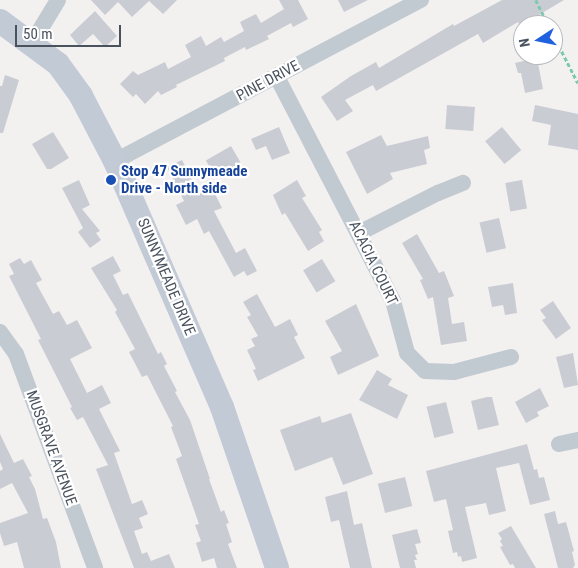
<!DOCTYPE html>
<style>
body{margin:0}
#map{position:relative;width:578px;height:568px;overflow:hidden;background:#f3f0f0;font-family:"Roboto Condensed",sans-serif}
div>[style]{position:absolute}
.building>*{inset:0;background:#caccd3;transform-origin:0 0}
.path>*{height:2.5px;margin-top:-1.25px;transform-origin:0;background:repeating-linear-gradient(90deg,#79cbab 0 4px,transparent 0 6.5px)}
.street>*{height:16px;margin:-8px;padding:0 8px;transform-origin:8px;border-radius:8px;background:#c1c9d1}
.secondary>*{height:24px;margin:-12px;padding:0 12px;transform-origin:12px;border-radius:12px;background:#c2cad6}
.dots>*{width:14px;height:14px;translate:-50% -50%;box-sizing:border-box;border:2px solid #fff;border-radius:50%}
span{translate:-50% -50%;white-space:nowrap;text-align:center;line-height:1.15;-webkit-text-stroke:4.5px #fff;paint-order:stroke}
.street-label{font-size:15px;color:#49525d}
.transit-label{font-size:15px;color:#164399;font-weight:700}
.left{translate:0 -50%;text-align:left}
.north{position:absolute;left:513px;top:15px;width:50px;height:50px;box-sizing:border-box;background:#fff;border:1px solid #b6babe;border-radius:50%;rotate:259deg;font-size:14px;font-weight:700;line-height:20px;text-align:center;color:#49525d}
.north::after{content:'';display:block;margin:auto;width:18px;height:22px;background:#1f61de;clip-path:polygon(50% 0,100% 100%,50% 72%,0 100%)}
.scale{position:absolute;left:15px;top:25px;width:106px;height:22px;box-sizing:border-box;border:2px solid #49525d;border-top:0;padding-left:6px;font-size:15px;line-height:18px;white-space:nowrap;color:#49525d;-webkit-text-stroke:4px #fff;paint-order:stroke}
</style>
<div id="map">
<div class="building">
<i style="clip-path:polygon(91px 0,177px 0,163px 14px,149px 1px,132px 17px,118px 2px,105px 15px)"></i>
<i style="clip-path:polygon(279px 0,298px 0,308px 19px,293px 27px,291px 23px,267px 36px,269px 39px,246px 50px,245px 47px,224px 58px,225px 61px,176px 85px,177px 87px,161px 95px,158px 91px,145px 104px,136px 94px,133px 97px,120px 84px,133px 71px,138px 75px,165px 62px,168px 69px,191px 57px,185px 45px,201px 36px,206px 46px,221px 37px,224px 42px,244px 31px,240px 22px,256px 14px,261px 23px,284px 9px)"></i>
<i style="clip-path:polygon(338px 0,368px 0,344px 12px)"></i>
<i style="clip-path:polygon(502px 0,564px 0,520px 26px,518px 22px,483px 43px,478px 34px,376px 91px,373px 85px,345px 100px,353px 111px,337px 121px,321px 97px,351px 76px,376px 62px,379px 68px,453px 24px,454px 26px)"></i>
<i style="clip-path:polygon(95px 11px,117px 36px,105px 47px,93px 34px,79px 46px,70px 35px)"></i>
<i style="clip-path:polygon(537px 58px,543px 89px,525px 93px,521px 73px,518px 73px,515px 63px)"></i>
<i style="clip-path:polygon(5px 75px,19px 80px,3px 133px,0 133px,0 86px,2px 86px)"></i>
<i style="left:447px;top:105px;width:28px;height:24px;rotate:4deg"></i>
<i style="clip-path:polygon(535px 105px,578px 114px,578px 150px,548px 145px,551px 125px,532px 121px)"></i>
<i style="clip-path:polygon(279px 127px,290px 153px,272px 160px,266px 146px,256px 150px,251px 139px)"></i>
<i style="left:502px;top:127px;width:30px;height:22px;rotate:50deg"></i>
<i style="clip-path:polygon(53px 132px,69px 158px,51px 169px,47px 169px,32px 144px)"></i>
<i style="clip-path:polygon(381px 135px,387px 146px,428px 136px,430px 148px,424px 150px,427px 164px,390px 173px,393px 179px,367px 194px,346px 152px)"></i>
<i style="left:231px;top:146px;width:20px;height:29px;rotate:60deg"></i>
<i style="clip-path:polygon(182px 160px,199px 194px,212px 188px,222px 208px,214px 211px,236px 253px,245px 248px,257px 271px,247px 276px,244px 271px,234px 277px,209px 231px,204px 234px,197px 219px,186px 225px,176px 205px,184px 201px,167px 167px)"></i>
<i style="clip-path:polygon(79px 180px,90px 205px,82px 209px,100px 231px,96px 233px,101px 240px,90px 248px,78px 232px,83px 228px,62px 188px)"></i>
<i style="clip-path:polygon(297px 180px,306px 196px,302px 198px,322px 230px,319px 232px,324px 241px,308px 251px,285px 213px,282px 215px,273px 195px)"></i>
<i style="left:522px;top:180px;width:29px;height:17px;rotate:80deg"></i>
<i style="left:499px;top:218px;width:31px;height:20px;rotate:77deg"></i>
<i style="clip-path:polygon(417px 234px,439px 273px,444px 271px,454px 296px,448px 298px,452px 324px,464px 322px,467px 341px,441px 345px,433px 297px,428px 299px,420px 280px,423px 279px,402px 243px)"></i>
<i style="clip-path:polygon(113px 256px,121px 271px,113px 275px,123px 295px,128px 293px,158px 354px,161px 352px,167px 364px,164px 366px,177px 391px,175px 392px,190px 420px,210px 479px,209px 479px,221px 512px,224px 510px,229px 523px,226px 524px,232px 542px,228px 544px,237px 568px,217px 568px,214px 558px,202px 562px,196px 543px,201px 541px,195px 525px,199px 524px,176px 459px,182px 456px,171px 427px,173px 426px,147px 375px,142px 377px,129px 352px,135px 349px,115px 312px,117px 310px,91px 268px)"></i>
<i style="clip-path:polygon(20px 258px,24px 264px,31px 260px,42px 280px,36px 283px,53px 314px,59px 311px,67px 325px,77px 320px,92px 348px,70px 359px,87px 393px,102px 385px,111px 403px,99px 409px,120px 451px,114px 453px,132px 504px,142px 500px,148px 514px,139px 518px,143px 528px,134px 531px,142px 554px,147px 552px,151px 561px,169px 554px,175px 568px,134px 568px,96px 469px,108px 465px,83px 417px,77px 420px,70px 408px,72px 407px,38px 340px,41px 339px,9px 276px,14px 274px,9px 264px)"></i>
<i style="left:322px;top:259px;width:26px;height:22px;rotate:59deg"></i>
<i style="clip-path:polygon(513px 283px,517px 313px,505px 315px,503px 305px,492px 307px,488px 287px)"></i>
<i style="clip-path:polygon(257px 294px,275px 327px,290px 319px,298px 335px,294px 337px,305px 358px,258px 381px,253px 370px,256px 369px,247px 350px,255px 346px,251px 339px,258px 336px,247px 317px,251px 315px,243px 302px)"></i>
<i style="clip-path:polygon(553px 301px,571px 328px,556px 339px,542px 320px,546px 318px,540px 310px)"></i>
<i style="clip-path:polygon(356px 304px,379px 356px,338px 375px,330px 357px,342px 351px,325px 321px)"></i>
<i style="clip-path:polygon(573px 353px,578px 385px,564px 388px,556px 357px)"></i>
<i style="clip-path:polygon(377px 370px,392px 379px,388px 385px,408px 395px,397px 419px,359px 400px)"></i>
<i style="clip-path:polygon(540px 388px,549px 406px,537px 412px,539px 416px,526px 423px,515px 402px)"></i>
<i style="clip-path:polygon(487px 397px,492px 397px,499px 425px,478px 430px,471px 401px)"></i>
<i style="left:446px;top:402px;width:32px;height:20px;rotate:76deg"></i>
<i style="clip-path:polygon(351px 413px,373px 474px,343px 485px,332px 457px,295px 471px,280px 430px,320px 416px,322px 423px)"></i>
<i style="clip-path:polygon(0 434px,14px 463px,23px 459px,32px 476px,29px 477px,35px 489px,43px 519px,47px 518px,56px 542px,61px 568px,24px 568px,17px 542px,4px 546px,0 533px,0 523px,28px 513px,12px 483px,0 489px,0 471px,3px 469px,0 462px)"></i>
<i style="clip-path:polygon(527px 444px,534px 470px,537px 469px,539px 478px,544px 477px,550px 500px,530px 505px,519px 463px,496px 468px,506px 511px,489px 515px,486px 503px,465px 507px,477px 558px,462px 562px,461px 556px,458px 557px,457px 552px,453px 553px,448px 531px,453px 530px,446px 499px,434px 502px,426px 471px)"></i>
<i style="left:405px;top:477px;width:30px;height:28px;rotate:76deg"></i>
<i style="clip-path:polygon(347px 491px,354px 525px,362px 523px,372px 568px,350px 568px,339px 520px,331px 522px,325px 497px)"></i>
<i style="clip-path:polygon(555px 511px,558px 524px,566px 522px,574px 551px,572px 552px,575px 565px,573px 568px,558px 568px,544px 514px)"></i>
<i style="clip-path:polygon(511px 526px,536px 568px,515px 568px,513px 564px,510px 565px,500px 547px,503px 546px,500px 541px,502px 539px,498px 533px)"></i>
<i style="clip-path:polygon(417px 529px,421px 543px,415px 544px,418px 554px,415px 555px,417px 560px,414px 560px,416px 568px,400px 568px,392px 535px)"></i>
</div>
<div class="path">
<i style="left:536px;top:0;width:28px;rotate:64deg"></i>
<i style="left:553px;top:34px;width:55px;rotate:63deg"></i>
</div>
<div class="street">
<i style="left:32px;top:43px;width:50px;rotate:-58.8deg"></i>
<i style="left:277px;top:77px;width:252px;rotate:62.6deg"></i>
<i style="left:393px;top:301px;width:54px;rotate:74.9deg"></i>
<i style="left:407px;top:353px;width:25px;rotate:45deg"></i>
<i style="left:425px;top:371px;width:29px;rotate:2deg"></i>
<i style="left:454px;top:372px;width:59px;rotate:-14.7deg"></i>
<i style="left:115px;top:161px;width:346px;rotate:-27.8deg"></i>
<i style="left:359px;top:233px;width:89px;rotate:-26.9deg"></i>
<i style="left:438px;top:193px;width:27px;rotate:-22deg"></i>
<i style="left:0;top:332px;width:27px;rotate:54deg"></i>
<i style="left:16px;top:354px;width:228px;rotate:69.7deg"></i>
<i style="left:559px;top:444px;width:19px;rotate:-12deg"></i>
</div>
<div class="secondary">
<i style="left:0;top:21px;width:72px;rotate:36.6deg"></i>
<i style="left:58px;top:64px;width:39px;rotate:54deg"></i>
<i style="left:81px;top:96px;width:73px;rotate:62.4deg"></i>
<i style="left:115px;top:161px;width:268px;rotate:66.5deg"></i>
<i style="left:222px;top:407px;width:170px;rotate:71.1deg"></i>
</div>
<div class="dots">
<i style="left:111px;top:180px;background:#1a4fb4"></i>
</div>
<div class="street-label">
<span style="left:268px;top:81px;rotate:-28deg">PINE DRIVE</span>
<span style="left:373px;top:263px;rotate:64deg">ACACIA COURT</span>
<span style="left:166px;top:277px;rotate:67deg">SUNNYMEADE DRIVE</span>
<span style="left:51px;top:448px;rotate:70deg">MUSGRAVE AVENUE</span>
</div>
<div class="transit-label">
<span class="left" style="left:121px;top:180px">Stop 47 Sunnymeade<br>Drive - North side</span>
</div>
<div class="north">N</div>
<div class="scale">50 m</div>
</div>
